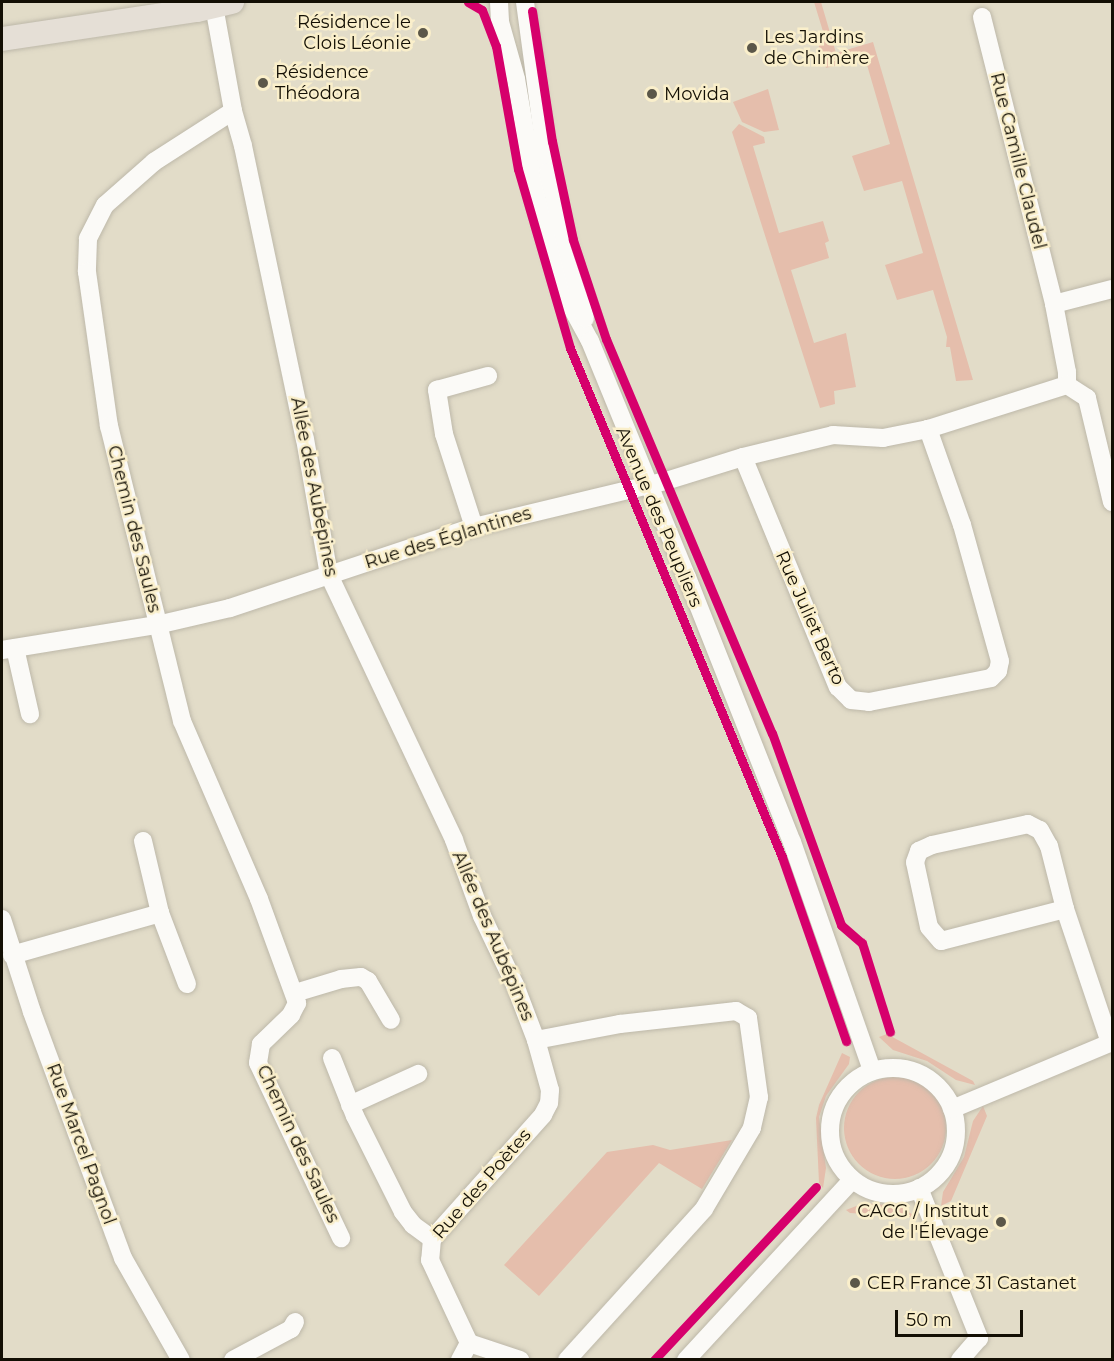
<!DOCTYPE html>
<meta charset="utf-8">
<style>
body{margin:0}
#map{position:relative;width:1114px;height:1361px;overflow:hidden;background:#e2dcc8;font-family:Montserrat,sans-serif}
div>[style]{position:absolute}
.green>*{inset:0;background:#e5beac}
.round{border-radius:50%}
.roads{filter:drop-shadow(0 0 2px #bdb8a9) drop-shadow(0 0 2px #bdb8a9)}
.minor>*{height:18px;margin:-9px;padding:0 9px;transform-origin:9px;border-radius:9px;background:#fbfaf7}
.minor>.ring{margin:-9px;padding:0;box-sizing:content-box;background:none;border:18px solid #fbfaf7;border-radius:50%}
.major>*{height:24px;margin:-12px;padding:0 12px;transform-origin:12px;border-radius:12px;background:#e5dfd6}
.cycleway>*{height:9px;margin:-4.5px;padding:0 4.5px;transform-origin:4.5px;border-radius:4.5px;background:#d6006c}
.dots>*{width:16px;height:16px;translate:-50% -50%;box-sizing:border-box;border:3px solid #faefcb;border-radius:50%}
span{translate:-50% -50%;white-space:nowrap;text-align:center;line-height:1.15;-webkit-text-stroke:5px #faefcb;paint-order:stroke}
.poi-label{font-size:18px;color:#130f04}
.right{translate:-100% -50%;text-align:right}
.left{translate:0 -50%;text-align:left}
.street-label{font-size:18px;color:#130f04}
.frame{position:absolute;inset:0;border:3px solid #130f04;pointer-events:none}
.scale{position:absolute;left:895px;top:1310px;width:128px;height:27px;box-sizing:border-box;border:3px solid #130f04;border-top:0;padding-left:8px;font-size:18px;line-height:21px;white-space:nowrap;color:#130f04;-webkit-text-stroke:4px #faefcb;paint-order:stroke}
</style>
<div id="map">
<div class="green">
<i style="clip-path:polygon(814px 2px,821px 2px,836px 53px,873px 42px,973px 380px,956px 381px,950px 347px,946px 347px,947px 337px,933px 290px,897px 300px,885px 265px,923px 253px,902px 181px,864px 191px,852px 156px,890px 144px,865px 58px,826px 68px,817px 41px,825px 38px)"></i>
<i style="clip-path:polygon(768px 89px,779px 130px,764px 132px,742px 122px,733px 102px)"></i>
<i style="clip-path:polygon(739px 124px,764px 137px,765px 143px,753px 146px,779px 233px,823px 221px,829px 241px,825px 243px,829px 258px,791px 270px,814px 343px,846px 333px,856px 387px,834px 391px,835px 404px,820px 408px,732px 132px)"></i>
<i style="clip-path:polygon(887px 1034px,973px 1081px,975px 1085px,956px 1080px,927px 1061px,893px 1050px,879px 1037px)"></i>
<i style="clip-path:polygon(842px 1053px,850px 1057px,849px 1064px,826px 1096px,819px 1117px,826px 1168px,823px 1188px,819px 1183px,816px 1118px,819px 1105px)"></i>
<i class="round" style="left:844px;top:1077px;width:102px;height:102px"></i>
<i style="clip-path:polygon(983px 1106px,987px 1116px,951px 1201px,941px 1206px,943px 1192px,964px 1157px,973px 1121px)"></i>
<i style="clip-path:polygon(732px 1140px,702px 1189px,659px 1163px,539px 1296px,504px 1265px,607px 1152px,653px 1145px,670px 1150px)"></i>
<i style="clip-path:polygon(864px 1203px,900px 1206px,916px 1217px,850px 1213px,846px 1210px)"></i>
</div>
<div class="roads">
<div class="minor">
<i style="left:499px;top:2px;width:20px;rotate:87deg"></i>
<i style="left:500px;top:22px;width:59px;rotate:74.3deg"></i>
<i style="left:516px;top:79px;width:119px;rotate:80.3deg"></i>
<i style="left:536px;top:196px;width:103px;rotate:73.7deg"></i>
<i style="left:565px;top:295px;width:52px;rotate:61.5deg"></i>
<i style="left:590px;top:341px;width:255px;rotate:67.7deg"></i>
<i style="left:687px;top:577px;width:285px;rotate:68.4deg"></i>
<i style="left:792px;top:842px;width:242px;rotate:70.7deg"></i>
<i style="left:525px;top:2px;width:172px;rotate:82.3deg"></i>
<i style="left:548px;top:172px;width:151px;rotate:75.8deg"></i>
<i style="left:214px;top:6px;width:107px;rotate:79.7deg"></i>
<i style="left:233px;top:111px;width:36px;rotate:74deg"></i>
<i style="left:243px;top:146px;width:299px;rotate:78.1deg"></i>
<i style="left:305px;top:439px;width:138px;rotate:80deg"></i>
<i style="left:329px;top:575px;width:293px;rotate:64.7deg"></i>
<i style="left:454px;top:840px;width:81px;rotate:69.8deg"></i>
<i style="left:482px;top:916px;width:76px;rotate:64.4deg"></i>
<i style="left:515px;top:985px;width:59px;rotate:69.1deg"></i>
<i style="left:536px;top:1040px;width:52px;rotate:74.4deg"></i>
<i style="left:550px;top:1090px;width:13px;rotate:94deg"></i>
<i style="left:549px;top:1103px;width:13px;rotate:117deg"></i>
<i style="left:543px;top:1115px;width:166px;rotate:131.8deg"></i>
<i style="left:432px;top:1239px;width:21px;rotate:95deg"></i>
<i style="left:430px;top:1260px;width:92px;rotate:64.8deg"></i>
<i style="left:469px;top:1343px;width:19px;rotate:118deg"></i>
<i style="left:982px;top:17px;width:296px;rotate:75.9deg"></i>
<i style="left:1054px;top:304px;width:69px;rotate:79.2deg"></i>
<i style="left:1067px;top:372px;width:13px;rotate:90deg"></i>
<i style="left:1067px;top:385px;width:24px;rotate:33deg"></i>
<i style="left:1087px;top:398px;width:107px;rotate:76.5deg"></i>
<i style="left:233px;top:111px;width:94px;rotate:147.2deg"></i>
<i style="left:154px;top:162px;width:65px;rotate:138.7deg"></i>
<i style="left:105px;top:205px;width:38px;rotate:117deg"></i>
<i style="left:88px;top:239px;width:33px;rotate:92deg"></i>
<i style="left:87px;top:272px;width:156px;rotate:81.9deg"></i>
<i style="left:109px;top:426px;width:304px;rotate:76.1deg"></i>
<i style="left:182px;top:721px;width:194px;rotate:66.6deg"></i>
<i style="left:259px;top:899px;width:111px;rotate:69.9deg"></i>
<i style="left:297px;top:1003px;width:13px;rotate:117deg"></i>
<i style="left:291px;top:1015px;width:42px;rotate:136deg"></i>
<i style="left:261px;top:1044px;width:19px;rotate:99deg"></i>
<i style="left:258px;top:1063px;width:194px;rotate:64.6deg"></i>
<i style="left:1054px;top:304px;width:60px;rotate:-14.5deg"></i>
<i style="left:743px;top:457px;width:249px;rotate:67.6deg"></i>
<i style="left:838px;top:687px;width:18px;rotate:45deg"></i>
<i style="left:851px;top:700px;width:18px;rotate:6deg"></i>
<i style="left:869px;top:702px;width:124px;rotate:-11.1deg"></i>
<i style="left:991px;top:678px;width:10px;rotate:-45deg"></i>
<i style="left:998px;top:671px;width:10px;rotate:-79deg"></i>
<i style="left:1000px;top:661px;width:141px;rotate:-105.6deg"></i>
<i style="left:962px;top:525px;width:102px;rotate:-109.5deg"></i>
<i style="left:474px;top:527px;width:98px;rotate:-107.9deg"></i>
<i style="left:444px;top:434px;width:45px;rotate:-99deg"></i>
<i style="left:437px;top:390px;width:53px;rotate:-15.4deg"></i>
<i style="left:15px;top:648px;width:68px;rotate:77.2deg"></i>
<i style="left:2px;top:650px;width:157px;rotate:-9.2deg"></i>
<i style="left:157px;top:625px;width:75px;rotate:-13.1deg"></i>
<i style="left:230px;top:608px;width:257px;rotate:-18.4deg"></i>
<i style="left:474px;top:527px;width:197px;rotate:-13.5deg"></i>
<i style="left:666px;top:481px;width:81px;rotate:-17.3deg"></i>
<i style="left:743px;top:457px;width:93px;rotate:-13.7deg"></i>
<i style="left:833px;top:435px;width:50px;rotate:3.4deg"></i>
<i style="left:883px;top:438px;width:46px;rotate:-11.3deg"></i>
<i style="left:928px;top:429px;width:146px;rotate:-17.6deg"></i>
<i style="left:143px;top:841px;width:74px;rotate:76.7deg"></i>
<i style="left:160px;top:913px;width:76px;rotate:69.2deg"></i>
<i style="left:1065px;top:909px;width:128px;rotate:165.5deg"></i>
<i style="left:941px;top:941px;width:18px;rotate:-131deg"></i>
<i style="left:929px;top:927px;width:66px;rotate:-102.2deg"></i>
<i style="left:915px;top:862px;width:12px;rotate:-70deg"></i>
<i style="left:919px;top:851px;width:14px;rotate:-25deg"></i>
<i style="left:932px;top:845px;width:98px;rotate:-12.3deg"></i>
<i style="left:1028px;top:824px;width:13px;rotate:27deg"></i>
<i style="left:1040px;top:830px;width:18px;rotate:61deg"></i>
<i style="left:1049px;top:846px;width:65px;rotate:75.7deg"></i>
<i style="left:1065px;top:909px;width:141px;rotate:71.4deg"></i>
<i style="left:2px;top:919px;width:98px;rotate:72.1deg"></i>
<i style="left:32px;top:1012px;width:262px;rotate:69.7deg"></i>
<i style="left:123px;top:1258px;width:117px;rotate:60.4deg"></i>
<i style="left:12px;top:955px;width:154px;rotate:-15.8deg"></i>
<i style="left:295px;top:993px;width:48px;rotate:-16.9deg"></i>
<i style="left:341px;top:979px;width:20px;rotate:-6deg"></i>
<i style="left:361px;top:977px;width:8px;rotate:30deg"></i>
<i style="left:368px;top:981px;width:45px;rotate:59.5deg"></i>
<i style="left:536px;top:1040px;width:86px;rotate:-10.8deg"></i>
<i style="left:620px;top:1024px;width:117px;rotate:-6.4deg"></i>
<i style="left:736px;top:1011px;width:14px;rotate:30deg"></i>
<i style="left:748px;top:1018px;width:80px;rotate:82.1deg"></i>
<i style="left:759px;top:1097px;width:32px;rotate:103deg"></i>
<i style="left:752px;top:1128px;width:94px;rotate:120.7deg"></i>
<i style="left:704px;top:1209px;width:204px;rotate:132.2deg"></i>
<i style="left:332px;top:1058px;width:62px;rotate:68.4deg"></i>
<i style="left:355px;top:1116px;width:107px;rotate:63.4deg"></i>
<i style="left:403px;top:1212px;width:16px;rotate:52deg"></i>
<i style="left:413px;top:1225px;width:24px;rotate:36deg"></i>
<i class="ring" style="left:830px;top:1068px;width:108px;height:108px"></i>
<i style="left:350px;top:1105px;width:75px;rotate:-24.5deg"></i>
<i style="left:952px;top:1109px;width:173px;rotate:-22.7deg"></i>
<i style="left:919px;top:1188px;width:162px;rotate:68.2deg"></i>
<i style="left:979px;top:1338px;width:29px;rotate:131deg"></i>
<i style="left:469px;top:1343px;width:54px;rotate:18.4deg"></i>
<i style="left:233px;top:1360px;width:66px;rotate:-28.1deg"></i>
<i style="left:291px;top:1329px;width:8px;rotate:-60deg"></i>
<i style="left:686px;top:1360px;width:245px;rotate:-47.3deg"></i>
</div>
<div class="major">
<i style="left:2px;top:39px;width:197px;rotate:-8.5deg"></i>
<i style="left:197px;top:10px;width:36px;rotate:-13deg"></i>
</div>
</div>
<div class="cycleway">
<i style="left:468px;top:2px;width:16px;rotate:30deg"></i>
<i style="left:482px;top:10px;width:39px;rotate:69deg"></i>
<i style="left:496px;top:46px;width:125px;rotate:79.9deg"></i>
<i style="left:518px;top:169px;width:186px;rotate:73.8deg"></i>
<i style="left:570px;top:348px;width:551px;rotate:67.39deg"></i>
<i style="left:782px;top:857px;width:195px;rotate:70.8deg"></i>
<i style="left:532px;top:11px;width:132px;rotate:81.3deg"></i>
<i style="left:552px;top:141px;width:101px;rotate:78deg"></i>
<i style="left:573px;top:240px;width:104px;rotate:71.6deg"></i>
<i style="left:606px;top:339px;width:428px;rotate:67.2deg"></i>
<i style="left:772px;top:733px;width:204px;rotate:70.2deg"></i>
<i style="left:841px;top:925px;width:28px;rotate:41deg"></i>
<i style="left:862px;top:943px;width:93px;rotate:72.5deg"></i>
<i style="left:654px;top:1360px;width:237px;rotate:-46.9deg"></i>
</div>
<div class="dots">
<i style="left:423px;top:33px;background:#5b5749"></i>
<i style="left:752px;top:48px;background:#5b5749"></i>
<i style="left:263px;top:83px;background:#5b5749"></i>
<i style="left:652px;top:94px;background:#5b5749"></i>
<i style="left:1001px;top:1222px;background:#5b5749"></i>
<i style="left:855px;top:1283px;background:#5b5749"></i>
</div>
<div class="poi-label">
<span class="right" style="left:411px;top:33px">Résidence le<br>Clois Léonie</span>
<span class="left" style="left:764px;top:48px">Les Jardins<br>de Chimère</span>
<span class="left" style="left:275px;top:83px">Résidence<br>Théodora</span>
<span class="left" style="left:664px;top:94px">Movida</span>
<span class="right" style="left:989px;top:1222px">CACG / Institut<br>de l'Élevage</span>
<span class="left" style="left:867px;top:1283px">CER France 31 Castanet</span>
</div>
<div class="street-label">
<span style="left:1018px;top:161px;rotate:76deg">Rue Camille Claudel</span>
<span style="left:314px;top:487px;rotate:79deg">Allée des Aubépines</span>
<span style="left:659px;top:517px;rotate:67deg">Avenue des Peupliers</span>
<span style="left:134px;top:529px;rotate:76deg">Chemin des Saules</span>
<span style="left:448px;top:538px;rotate:-17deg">Rue des Églantines</span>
<span style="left:810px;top:618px;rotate:66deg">Rue Juliet Berto</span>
<span style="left:493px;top:936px;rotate:67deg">Allée des Aubépines</span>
<span style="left:81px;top:1144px;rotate:70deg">Rue Marcel Pagnol</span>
<span style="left:298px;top:1144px;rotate:65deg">Chemin des Saules</span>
<span style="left:482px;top:1184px;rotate:-49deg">Rue des Poètes</span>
</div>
<div class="frame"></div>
<div class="scale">50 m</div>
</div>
